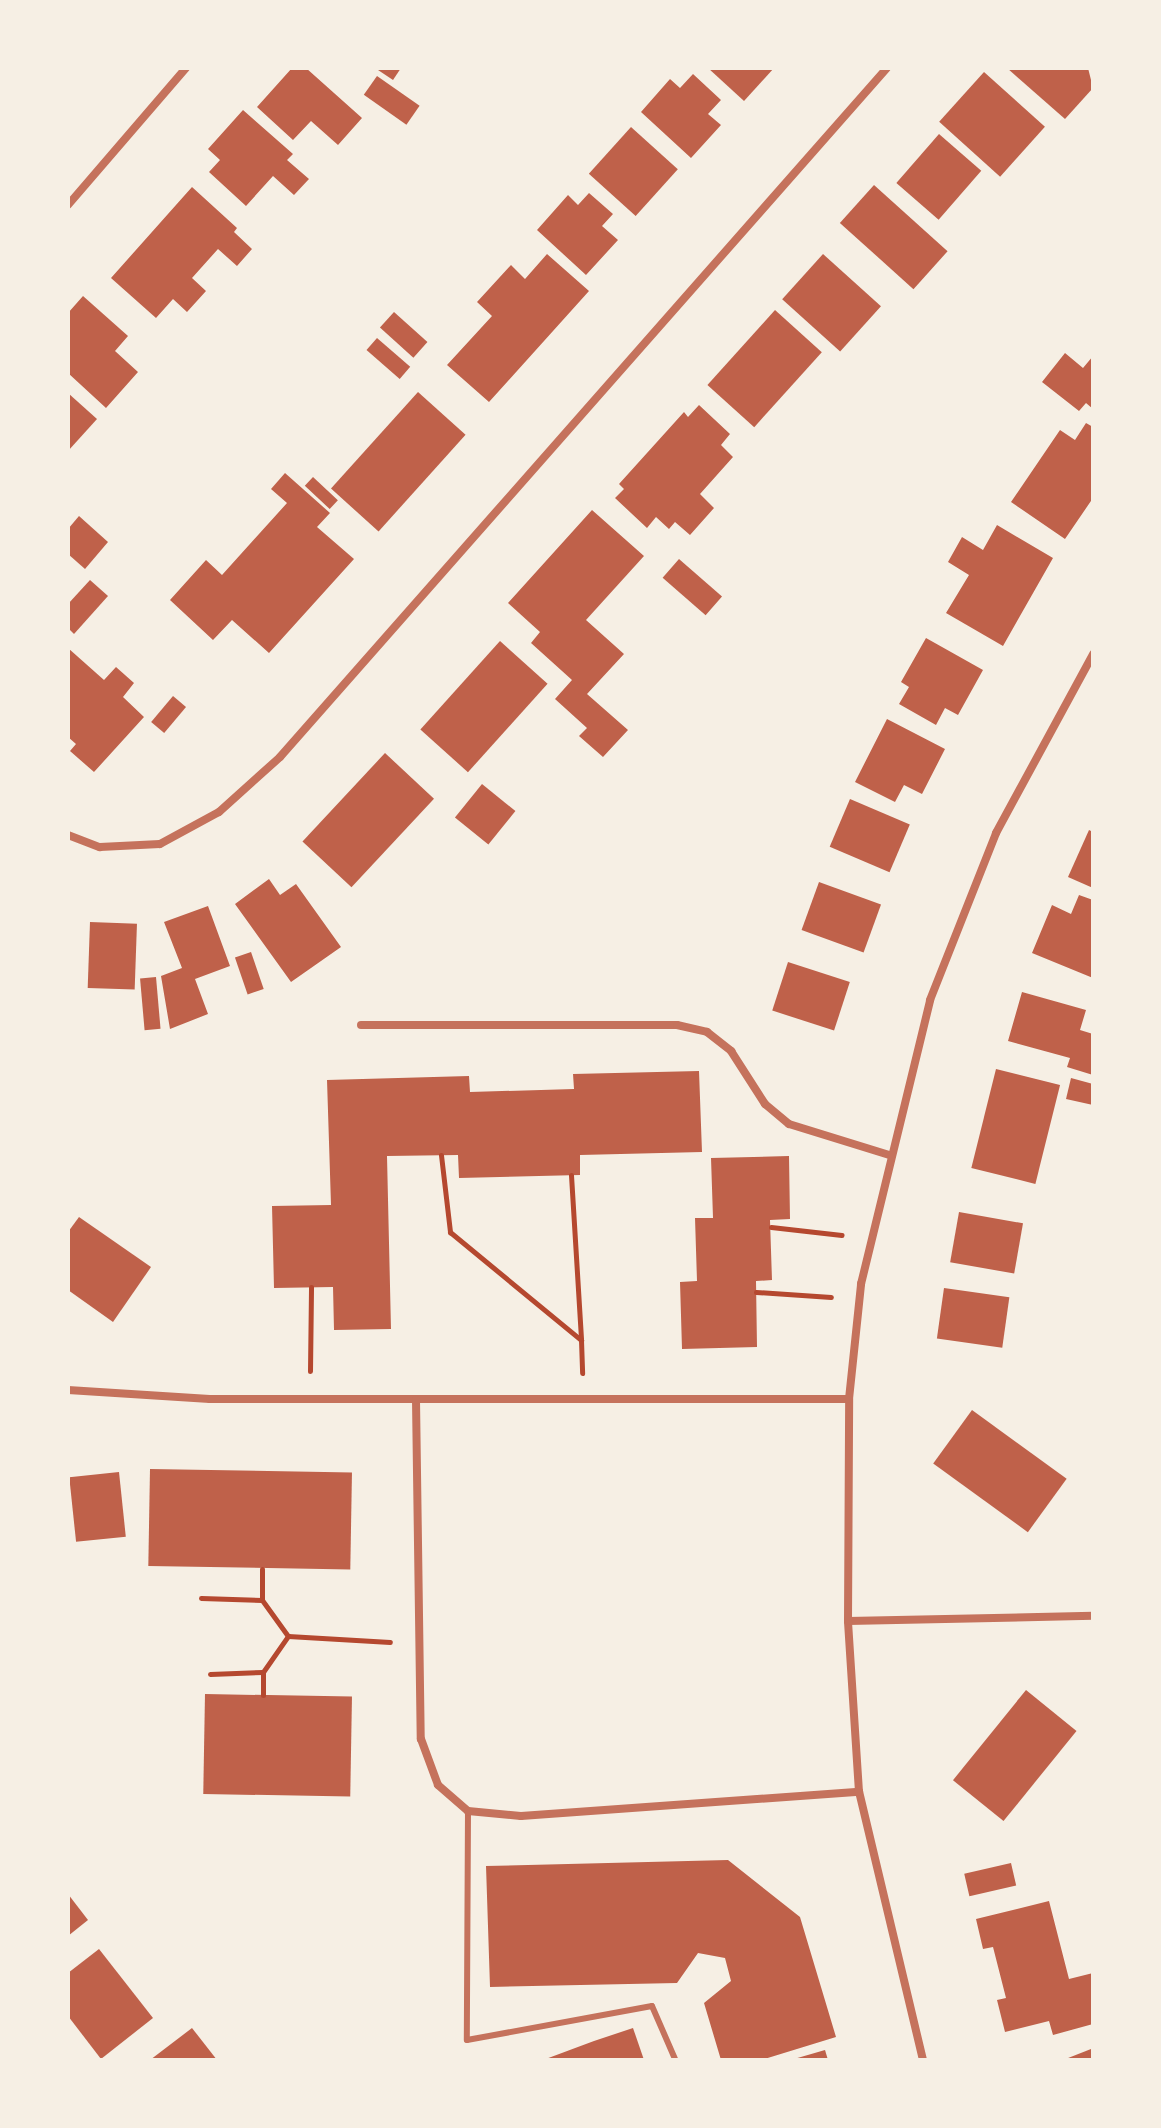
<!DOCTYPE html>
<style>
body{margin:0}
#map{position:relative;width:1161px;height:2128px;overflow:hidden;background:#f6efe4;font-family:Helvetica,sans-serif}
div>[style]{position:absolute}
.building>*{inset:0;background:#bf614a;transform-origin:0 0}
.path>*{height:5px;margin:-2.5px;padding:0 2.5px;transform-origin:2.5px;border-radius:2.5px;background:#b5482f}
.service>*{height:6px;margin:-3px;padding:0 3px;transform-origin:3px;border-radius:3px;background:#c5725c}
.minor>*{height:8px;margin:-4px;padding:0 4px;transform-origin:4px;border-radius:4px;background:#c5725c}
span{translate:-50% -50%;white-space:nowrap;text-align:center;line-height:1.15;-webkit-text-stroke:6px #f6efe4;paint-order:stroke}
.frame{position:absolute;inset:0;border:70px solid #f6efe4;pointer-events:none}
</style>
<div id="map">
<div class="building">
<i style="clip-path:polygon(292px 68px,306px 68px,362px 118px,338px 145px,311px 121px,293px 140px,257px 107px)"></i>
<i style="clip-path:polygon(375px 68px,401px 68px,393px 80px)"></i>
<i style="clip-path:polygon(708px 68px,774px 68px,744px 101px)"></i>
<i style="clip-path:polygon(1007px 68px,1088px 68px,1093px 88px,1065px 119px)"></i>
<i style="left:984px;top:72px;width:82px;height:67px;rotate:42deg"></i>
<i style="clip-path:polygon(693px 74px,721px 100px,708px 114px,721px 125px,691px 158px,641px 112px,670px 79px,680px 88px)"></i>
<i style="left:377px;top:76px;width:52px;height:23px;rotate:35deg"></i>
<i style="clip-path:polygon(243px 110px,293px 154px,287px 160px,309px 179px,294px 195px,273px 176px,246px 206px,209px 172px,220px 160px,208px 149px)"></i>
<i style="left:631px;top:127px;width:63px;height:63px;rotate:42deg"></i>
<i style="left:939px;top:134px;width:56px;height:65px;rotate:41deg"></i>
<i style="left:874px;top:185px;width:99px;height:51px;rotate:42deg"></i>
<i style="clip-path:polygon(192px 187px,237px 228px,234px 232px,252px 249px,237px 266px,218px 249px,192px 278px,206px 291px,187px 312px,173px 299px,156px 318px,111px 278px)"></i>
<i style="clip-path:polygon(589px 193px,613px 214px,602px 226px,618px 240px,586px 275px,537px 230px,568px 195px,578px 205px)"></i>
<i style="clip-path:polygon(547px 254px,589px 291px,489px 402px,447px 365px,492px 316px,477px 302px,511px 265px,525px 279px)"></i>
<i style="left:823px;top:254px;width:78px;height:61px;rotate:42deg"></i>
<i style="clip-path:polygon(83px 296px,128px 336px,115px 351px,138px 372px,106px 408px,68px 373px,68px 313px)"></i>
<i style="left:775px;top:310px;width:63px;height:101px;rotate:42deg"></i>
<i style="left:394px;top:312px;width:45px;height:21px;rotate:42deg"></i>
<i style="left:377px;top:338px;width:44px;height:16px;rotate:41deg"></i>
<i style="clip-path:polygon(1065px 353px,1083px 368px,1093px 356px,1093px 409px,1086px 403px,1079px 411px,1042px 382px)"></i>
<i style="left:418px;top:392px;width:64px;height:130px;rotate:42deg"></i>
<i style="clip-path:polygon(68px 393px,97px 419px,68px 451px)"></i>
<i style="clip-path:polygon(699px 405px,730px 434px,721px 445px,733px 457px,700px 494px,714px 508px,690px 535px,675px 522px,669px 529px,656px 517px,647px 528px,615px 498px,624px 489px,619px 484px,684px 412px,688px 417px)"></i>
<i style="clip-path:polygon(1086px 423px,1093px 427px,1093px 498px,1065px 539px,1011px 502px,1060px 430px,1075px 440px)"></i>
<i style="clip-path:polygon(285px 473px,330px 513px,317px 527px,354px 559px,269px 653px,232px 620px,213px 640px,170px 600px,206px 560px,222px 575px,287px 503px,271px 489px)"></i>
<i style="left:313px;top:477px;width:34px;height:12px;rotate:43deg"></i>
<i style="clip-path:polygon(592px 510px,644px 556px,586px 620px,624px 654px,587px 694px,628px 730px,603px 757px,579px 736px,587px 728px,555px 699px,572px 680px,531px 643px,540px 632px,508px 603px)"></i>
<i style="clip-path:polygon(79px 516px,108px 542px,85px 569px,68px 554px,68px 529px)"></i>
<i style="clip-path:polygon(997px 525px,1053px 558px,1003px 646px,946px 613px,969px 575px,948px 562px,962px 537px,983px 550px)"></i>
<i style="left:679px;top:559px;width:57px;height:25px;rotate:41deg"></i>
<i style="clip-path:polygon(90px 580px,108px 596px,74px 634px,68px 628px,68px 604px)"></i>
<i style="clip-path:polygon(926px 638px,983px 670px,958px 715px,945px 708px,936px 725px,899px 704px,909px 687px,901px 682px)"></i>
<i style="left:500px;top:641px;width:64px;height:119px;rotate:42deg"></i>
<i style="clip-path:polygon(68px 648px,104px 680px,116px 667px,134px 683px,123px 697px,144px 717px,94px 772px,70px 751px,76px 744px,68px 737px)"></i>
<i style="left:173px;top:696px;width:17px;height:34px;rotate:40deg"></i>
<i style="clip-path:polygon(887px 719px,945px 749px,922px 794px,904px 785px,895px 802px,855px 782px)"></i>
<i style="left:385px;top:753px;width:67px;height:121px;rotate:43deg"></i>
<i style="left:482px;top:784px;width:43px;height:43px;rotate:39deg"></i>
<i style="left:850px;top:799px;width:65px;height:52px;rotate:23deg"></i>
<i style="clip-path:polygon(1089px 830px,1093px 832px,1093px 888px,1068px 877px)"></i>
<i style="clip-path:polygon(269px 879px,280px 895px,296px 884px,341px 947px,291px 982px,235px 904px)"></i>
<i style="left:819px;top:882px;width:66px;height:51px;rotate:20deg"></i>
<i style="clip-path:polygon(1079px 895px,1093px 900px,1093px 978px,1032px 953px,1052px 905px,1071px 914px)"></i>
<i style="clip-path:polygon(208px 906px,230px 966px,195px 979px,208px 1014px,170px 1029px,161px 976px,182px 968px,164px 922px)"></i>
<i style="left:90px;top:922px;width:47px;height:66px;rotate:2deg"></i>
<i style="left:251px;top:952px;width:39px;height:17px;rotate:71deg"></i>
<i style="left:788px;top:962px;width:65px;height:51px;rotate:18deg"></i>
<i style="left:156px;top:977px;width:52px;height:16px;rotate:85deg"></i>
<i style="clip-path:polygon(1022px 992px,1086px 1010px,1080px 1030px,1093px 1034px,1093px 1075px,1067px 1067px,1070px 1058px,1008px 1041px)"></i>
<i style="left:996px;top:1069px;width:66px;height:102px;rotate:14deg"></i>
<i style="clip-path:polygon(699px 1071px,702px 1152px,580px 1155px,580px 1175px,459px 1178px,458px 1155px,387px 1156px,391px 1329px,334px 1330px,333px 1287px,274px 1288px,272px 1206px,331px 1205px,327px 1080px,469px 1076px,470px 1092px,574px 1089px,573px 1074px)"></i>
<i style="clip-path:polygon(1071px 1078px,1093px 1084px,1093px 1105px,1066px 1099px)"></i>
<i style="clip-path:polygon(789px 1156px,790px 1219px,770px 1220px,772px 1280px,756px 1281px,757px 1347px,682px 1349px,680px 1282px,697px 1281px,695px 1218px,713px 1218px,711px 1158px)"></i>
<i style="left:959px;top:1212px;width:65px;height:51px;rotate:10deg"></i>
<i style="clip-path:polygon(79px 1217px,151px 1267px,113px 1322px,68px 1290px,68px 1232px)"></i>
<i style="left:944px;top:1288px;width:66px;height:51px;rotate:8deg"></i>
<i style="left:972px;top:1410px;width:117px;height:66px;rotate:36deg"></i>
<i style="left:150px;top:1469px;width:202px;height:97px;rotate:1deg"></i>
<i style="left:119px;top:1472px;width:65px;height:50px;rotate:84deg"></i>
<i style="left:1026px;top:1690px;width:65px;height:116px;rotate:39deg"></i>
<i style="left:205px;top:1694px;width:147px;height:100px;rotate:1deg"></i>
<i style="clip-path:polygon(728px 1860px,800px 1917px,836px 2037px,761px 2060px,721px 2060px,704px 2003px,731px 1981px,725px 1958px,698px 1953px,677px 1983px,490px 1987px,486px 1866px)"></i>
<i style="left:1011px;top:1863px;width:23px;height:48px;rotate:77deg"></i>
<i style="clip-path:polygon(68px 1894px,88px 1920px,68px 1936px)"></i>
<i style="clip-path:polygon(1049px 1901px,1069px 1979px,1093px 1973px,1093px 2024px,1053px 2035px,1049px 2021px,1005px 2032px,997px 2000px,1006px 1998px,993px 1947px,983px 1949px,976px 1919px)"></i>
<i style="clip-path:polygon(99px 1949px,153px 2018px,101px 2059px,68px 2016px,68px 1973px)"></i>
<i style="clip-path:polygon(192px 2028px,217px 2060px,150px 2060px)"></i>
<i style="clip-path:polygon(633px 2028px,644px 2060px,543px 2060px,594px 2041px)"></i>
<i style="clip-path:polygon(1091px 2049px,1093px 2060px,1063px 2060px)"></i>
<i style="clip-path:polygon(825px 2050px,828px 2060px,794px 2060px,794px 2059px)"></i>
</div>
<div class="path">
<i style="left:441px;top:1155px;width:78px;rotate:83.3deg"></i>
<i style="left:450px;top:1232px;width:170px;rotate:39.5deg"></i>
<i style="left:581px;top:1340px;width:33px;rotate:88deg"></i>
<i style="left:571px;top:1175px;width:164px;rotate:86.5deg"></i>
<i style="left:771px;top:1227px;width:71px;rotate:6.4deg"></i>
<i style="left:756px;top:1292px;width:75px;rotate:3.8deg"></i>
<i style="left:310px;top:1371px;width:84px;rotate:-89.3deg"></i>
<i style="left:262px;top:1569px;width:31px;rotate:90deg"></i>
<i style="left:262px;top:1600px;width:44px;rotate:54.2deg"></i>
<i style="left:288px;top:1636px;width:102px;rotate:3.4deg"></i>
<i style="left:201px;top:1598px;width:61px;rotate:1.9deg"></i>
<i style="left:210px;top:1674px;width:53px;rotate:-2.2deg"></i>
<i style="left:263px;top:1695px;width:23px;rotate:-90deg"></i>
<i style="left:263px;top:1672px;width:44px;rotate:-55.2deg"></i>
</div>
<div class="service">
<i style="left:468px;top:1811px;width:229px;rotate:90.3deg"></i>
<i style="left:467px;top:2040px;width:188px;rotate:-10.4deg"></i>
<i style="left:652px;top:2006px;width:58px;rotate:66.5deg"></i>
</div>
<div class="minor">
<i style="left:68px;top:205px;width:181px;rotate:-49.3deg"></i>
<i style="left:68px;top:835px;width:34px;rotate:21deg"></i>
<i style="left:100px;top:847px;width:60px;rotate:-2.9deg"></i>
<i style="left:160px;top:844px;width:67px;rotate:-28.5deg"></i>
<i style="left:219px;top:812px;width:82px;rotate:-42deg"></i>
<i style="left:280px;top:757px;width:918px;rotate:-48.62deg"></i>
<i style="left:361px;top:1025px;width:316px"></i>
<i style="left:677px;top:1025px;width:31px;rotate:13deg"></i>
<i style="left:707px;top:1032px;width:31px;rotate:38deg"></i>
<i style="left:731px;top:1051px;width:63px;rotate:57.3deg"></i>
<i style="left:765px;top:1104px;width:31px;rotate:40deg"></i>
<i style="left:789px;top:1124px;width:105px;rotate:17.2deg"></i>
<i style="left:68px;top:1390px;width:142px;rotate:3.6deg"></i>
<i style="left:210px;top:1399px;width:639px"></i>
<i style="left:416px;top:1400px;width:339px;rotate:89.2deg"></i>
<i style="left:421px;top:1739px;width:49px;rotate:69.7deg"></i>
<i style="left:438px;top:1785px;width:40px;rotate:41deg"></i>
<i style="left:468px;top:1811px;width:53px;rotate:5.4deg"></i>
<i style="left:521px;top:1816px;width:339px;rotate:-4.1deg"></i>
<i style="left:848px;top:1621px;width:245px;rotate:-1.2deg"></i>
<i style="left:923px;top:2060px;width:276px;rotate:-103.4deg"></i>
<i style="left:859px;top:1792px;width:171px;rotate:-93.7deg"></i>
<i style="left:848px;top:1621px;width:222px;rotate:-89.7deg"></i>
<i style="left:849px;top:1399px;width:116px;rotate:-84deg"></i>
<i style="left:861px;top:1284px;width:292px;rotate:-76.3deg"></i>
<i style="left:930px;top:1000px;width:180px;rotate:-68.4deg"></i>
<i style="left:996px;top:833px;width:204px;rotate:-61.5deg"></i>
</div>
<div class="frame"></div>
</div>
